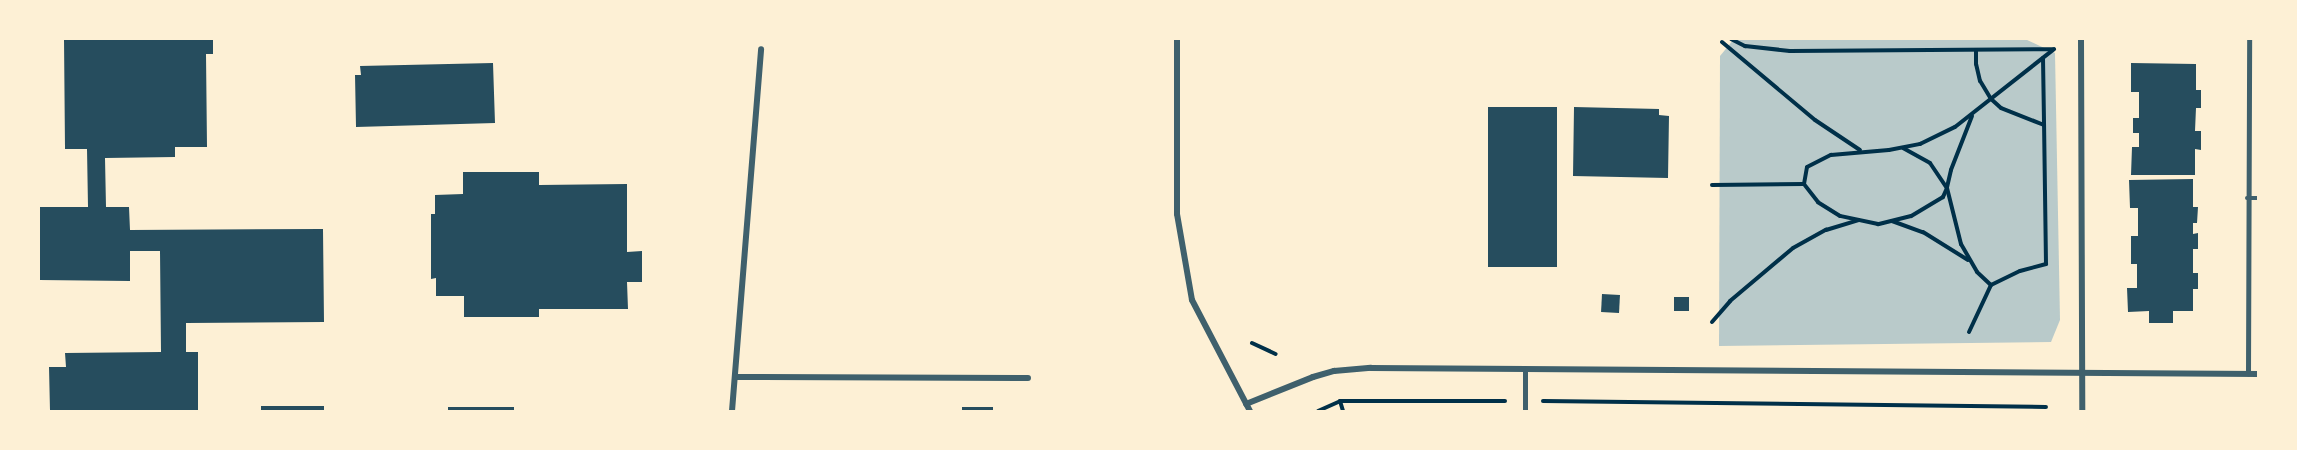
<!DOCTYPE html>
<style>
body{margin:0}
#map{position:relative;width:2297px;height:450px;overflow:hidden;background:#fdf0d5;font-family:"Roboto Serif",serif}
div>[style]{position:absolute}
.green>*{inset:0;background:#b9caca}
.building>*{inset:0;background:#264d5e;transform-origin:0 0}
.path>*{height:4px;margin:-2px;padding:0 2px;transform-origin:2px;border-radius:2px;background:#003049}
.service>*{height:4.5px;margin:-2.25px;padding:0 2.25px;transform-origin:2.25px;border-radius:2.25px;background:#3f606c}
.minor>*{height:6px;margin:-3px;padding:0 3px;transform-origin:3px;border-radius:3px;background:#3f606c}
span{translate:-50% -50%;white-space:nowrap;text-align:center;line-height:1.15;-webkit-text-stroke:4.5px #fdf0d5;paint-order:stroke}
.frame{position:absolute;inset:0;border:40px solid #fdf0d5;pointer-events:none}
</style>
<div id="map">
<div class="green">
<i style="clip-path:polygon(1734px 39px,2025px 39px,2055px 53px,2060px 320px,2051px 342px,1719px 346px,1720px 56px)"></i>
</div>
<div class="building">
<i style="clip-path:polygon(64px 39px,213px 39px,213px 54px,206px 54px,207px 147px,175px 147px,175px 157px,105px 158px,106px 207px,129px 207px,130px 230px,323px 229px,324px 322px,186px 323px,186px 352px,198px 352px,198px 411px,50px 411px,49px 367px,66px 367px,65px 353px,161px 352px,160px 251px,130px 251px,130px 281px,39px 280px,39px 207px,88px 207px,87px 149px,65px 149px)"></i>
<i style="clip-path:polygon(493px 63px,495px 123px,356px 127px,355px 75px,361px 75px,360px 66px)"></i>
<i style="clip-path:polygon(2131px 63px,2196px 64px,2196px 90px,2201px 90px,2201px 108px,2196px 108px,2195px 131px,2201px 131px,2201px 150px,2195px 149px,2195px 175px,2131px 175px,2132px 147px,2139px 147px,2139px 133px,2133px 133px,2133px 118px,2139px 118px,2139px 92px,2131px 92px)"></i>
<i style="left:1488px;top:107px;width:69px;height:160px"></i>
<i style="clip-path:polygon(1574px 107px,1659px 109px,1659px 115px,1669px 116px,1668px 178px,1573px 176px)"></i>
<i style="clip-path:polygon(463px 172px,539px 172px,539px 185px,627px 184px,627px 252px,642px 251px,642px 282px,627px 282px,628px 309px,539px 309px,539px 317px,464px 317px,464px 296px,436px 296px,436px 278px,431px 279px,431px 214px,435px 214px,435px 195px,463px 194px)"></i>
<i style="clip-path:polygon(2193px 179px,2193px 207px,2198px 207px,2197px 223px,2193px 223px,2193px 234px,2198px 233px,2198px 249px,2193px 249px,2193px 273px,2198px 273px,2198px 289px,2193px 289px,2193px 311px,2173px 311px,2173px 323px,2149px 323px,2149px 311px,2128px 312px,2127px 288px,2137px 288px,2137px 264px,2131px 264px,2131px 236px,2138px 236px,2138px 208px,2130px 208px,2129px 180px)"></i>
<i style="left:1602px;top:294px;width:18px;height:18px;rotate:3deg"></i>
<i style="left:1689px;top:297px;width:14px;height:15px;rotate:90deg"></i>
<i style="left:261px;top:406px;width:63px;height:5px"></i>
<i style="left:448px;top:407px;width:66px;height:4px"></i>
<i style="left:962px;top:407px;width:31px;height:4px"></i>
</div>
<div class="path">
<i style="left:1731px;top:39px;width:16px;rotate:27deg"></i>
<i style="left:1745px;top:46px;width:45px;rotate:6.3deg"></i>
<i style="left:1790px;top:51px;width:263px;rotate:-0.4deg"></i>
<i style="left:1722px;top:42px;width:121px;rotate:40deg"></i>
<i style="left:1815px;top:120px;width:54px;rotate:33.7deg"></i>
<i style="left:2043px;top:58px;width:67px;rotate:89.1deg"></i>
<i style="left:1972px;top:116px;width:58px;rotate:111.3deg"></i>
<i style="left:1951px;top:170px;width:18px;rotate:103deg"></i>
<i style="left:1947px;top:188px;width:58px;rotate:76deg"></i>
<i style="left:1961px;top:244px;width:32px;rotate:60deg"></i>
<i style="left:1977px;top:272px;width:19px;rotate:43deg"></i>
<i style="left:1991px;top:285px;width:32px;rotate:-26deg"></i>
<i style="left:2020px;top:271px;width:27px;rotate:-15deg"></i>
<i style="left:2046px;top:264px;width:139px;rotate:-90.8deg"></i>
<i style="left:2044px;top:125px;width:46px;rotate:-158.4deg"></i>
<i style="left:2001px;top:108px;width:13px;rotate:-138deg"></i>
<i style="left:1991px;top:99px;width:21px;rotate:-121deg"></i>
<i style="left:1980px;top:81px;width:17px;rotate:-103deg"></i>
<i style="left:1976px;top:64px;width:14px;rotate:-90deg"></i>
<i style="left:1903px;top:148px;width:31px;rotate:29deg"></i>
<i style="left:1930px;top:163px;width:30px;rotate:56deg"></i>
<i style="left:1947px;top:188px;width:10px;rotate:114deg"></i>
<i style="left:1943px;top:197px;width:37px;rotate:149deg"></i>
<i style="left:1911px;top:216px;width:34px;rotate:166deg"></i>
<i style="left:1878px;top:224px;width:39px;rotate:-168deg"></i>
<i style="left:1840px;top:216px;width:26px;rotate:-148deg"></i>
<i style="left:1818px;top:202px;width:23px;rotate:-128deg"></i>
<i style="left:1804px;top:184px;width:17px;rotate:-80deg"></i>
<i style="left:1807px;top:167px;width:27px;rotate:-27deg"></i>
<i style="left:1831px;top:155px;width:58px;rotate:-4.9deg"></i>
<i style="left:1889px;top:150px;width:32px;rotate:-11deg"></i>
<i style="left:1920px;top:144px;width:39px;rotate:-26deg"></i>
<i style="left:1955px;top:127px;width:126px;rotate:-38.2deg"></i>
<i style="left:1712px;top:185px;width:92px;rotate:-0.6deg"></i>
<i style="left:1892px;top:221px;width:33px;rotate:20deg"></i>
<i style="left:1923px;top:232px;width:53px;rotate:31.9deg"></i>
<i style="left:1712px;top:322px;width:28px;rotate:-49deg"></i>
<i style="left:1730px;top:301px;width:82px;rotate:-40.1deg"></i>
<i style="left:1793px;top:248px;width:38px;rotate:-29deg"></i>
<i style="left:1826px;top:230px;width:34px;rotate:-17deg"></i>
<i style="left:1969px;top:332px;width:52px;rotate:-64.9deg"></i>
<i style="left:1252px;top:343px;width:26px;rotate:25deg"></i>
<i style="left:1340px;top:401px;width:10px;rotate:73deg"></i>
<i style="left:1543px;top:401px;width:503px;rotate:0.68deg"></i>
<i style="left:1318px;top:411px;width:24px;rotate:-24deg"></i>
<i style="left:1340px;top:401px;width:165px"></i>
</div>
<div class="service">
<i style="left:2247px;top:198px;width:11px"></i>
<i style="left:2248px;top:374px;width:335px;rotate:-89.8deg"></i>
<i style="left:1525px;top:411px;width:42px;rotate:-90deg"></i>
</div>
<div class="minor">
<i style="left:1177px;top:39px;width:175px;rotate:90deg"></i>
<i style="left:1177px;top:214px;width:87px;rotate:80.1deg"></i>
<i style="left:1192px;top:300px;width:125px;rotate:62.4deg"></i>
<i style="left:2081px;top:39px;width:372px;rotate:89.8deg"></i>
<i style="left:735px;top:377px;width:293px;rotate:0.2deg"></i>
<i style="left:1246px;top:404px;width:72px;rotate:-21.9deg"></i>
<i style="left:1313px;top:377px;width:22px;rotate:-16deg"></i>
<i style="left:1334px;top:371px;width:37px;rotate:-5deg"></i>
<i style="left:1371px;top:368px;width:887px;rotate:0.39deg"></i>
<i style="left:732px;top:411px;width:363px;rotate:-85.4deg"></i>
</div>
<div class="frame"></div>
</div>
